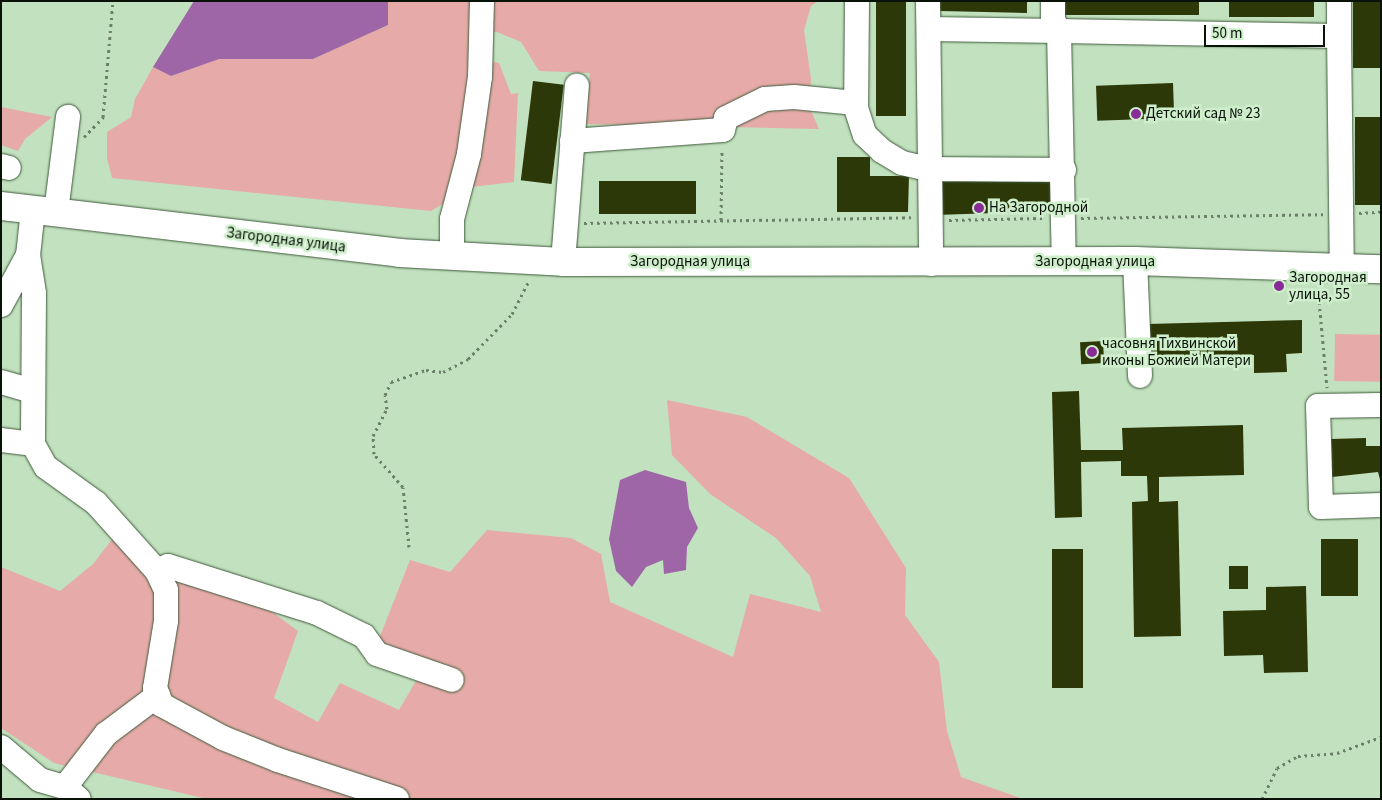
<!DOCTYPE html>
<meta charset="utf-8">
<style>
body{margin:0}
#map{position:relative;width:1382px;height:800px;overflow:hidden;background:#c2e1be;font-family:"Source Sans 3",sans-serif}
div>[style]{position:absolute}
.green>*{inset:0;background:#e6aba8;transform-origin:0 0}
.water>*{inset:0;background:#9e65a7}
.building>*{inset:0;background:#2d3809;transform-origin:0 0}
.path>*{height:3px;margin-top:-1.5px;transform-origin:0;background:repeating-linear-gradient(90deg,#6b8068 0 2.5px,transparent 0 6.5px)}
.roads{filter:drop-shadow(0 0 1px #3e593b) drop-shadow(0 0 1px #3e593b)}
.minor>*{height:24px;margin:-12px;padding:0 12px;transform-origin:12px;border-radius:12px;background:#fff}
.major>*{height:28px;margin:-14px;padding:0 14px;transform-origin:14px;border-radius:14px;background:#fff}
.dots>*{width:14px;height:14px;translate:-50% -50%;box-sizing:border-box;border:2px solid #cfeecb;border-radius:50%}
span{translate:-50% -50%;white-space:nowrap;text-align:center;line-height:1.15;-webkit-text-stroke:5px #cfeecb;paint-order:stroke}
.poi-label{font-size:15px;color:#081207}
.left{translate:0 -50%;text-align:left}
.street-label{font-size:15px;color:#081207}
.frame{position:absolute;inset:0;border:2px solid #081207;pointer-events:none}
.scale{position:absolute;left:1204px;top:25px;width:121px;height:22px;box-sizing:border-box;border:2px solid #081207;border-top:0;padding-left:6px;font-size:15px;line-height:18px;white-space:nowrap;color:#081207;-webkit-text-stroke:4px #cfeecb;paint-order:stroke}
</style>
<div id="map">
<div class="green">
<i style="clip-path:polygon(388px 1px,818px 1px,811px 6px,804px 30px,811px 79px,809px 106px,819px 129px,585px 124px,590px 73px,539px 71px,521px 42px,497px 32px,476px 32px,474px 57px,499px 63px,511px 94px,518px 93px,514px 182px,471px 187px,431px 211px,112px 178px,107px 158px,107px 132px,131px 117px,135px 99px,153px 67px,171px 76px,218px 59px,313px 59px,388px 25px)"></i>
<i style="clip-path:polygon(1px 107px,52px 117px,25px 139px,18px 151px,1px 145px)"></i>
<i style="left:1335px;top:334px;width:46px;height:47px;rotate:1deg"></i>
<i style="clip-path:polygon(667px 400px,747px 417px,849px 478px,906px 568px,905px 615px,939px 662px,947px 731px,961px 777px,1023px 799px,207px 799px,54px 763px,1px 728px,1px 567px,60px 591px,93px 564px,117px 533px,151px 563px,237px 586px,298px 631px,274px 698px,318px 722px,340px 683px,399px 710px,424px 667px,377px 644px,410px 560px,450px 572px,487px 530px,571px 538px,601px 554px,610px 602px,733px 657px,750px 594px,821px 612px,810px 576px,776px 538px,710px 494px,672px 455px)"></i>
</div>
<div class="water">
<i style="clip-path:polygon(194px 1px,388px 1px,388px 25px,313px 59px,219px 59px,171px 76px,153px 67px)"></i>
<i style="clip-path:polygon(645px 470px,686px 482px,689px 508px,698px 528px,687px 547px,686px 570px,664px 574px,663px 560px,646px 567px,632px 587px,616px 571px,609px 539px,620px 480px)"></i>
</div>
<div class="building">
<i style="left:876px;top:1px;width:30px;height:115px"></i>
<i style="clip-path:polygon(940px 1px,1027px 1px,1027px 13px,940px 11px)"></i>
<i style="left:1065px;top:1px;width:134px;height:14px"></i>
<i style="left:1229px;top:1px;width:85px;height:16px"></i>
<i style="left:1353px;top:1px;width:28px;height:67px"></i>
<i style="left:533px;top:81px;width:31px;height:100px;rotate:7deg"></i>
<i style="left:1173px;top:83px;width:35px;height:77px;rotate:88deg"></i>
<i style="left:1355px;top:117px;width:26px;height:88px"></i>
<i style="clip-path:polygon(837px 157px,870px 157px,870px 176px,909px 176px,908px 212px,837px 212px)"></i>
<i style="left:1050px;top:178px;width:33px;height:108px;rotate:88deg"></i>
<i style="left:696px;top:181px;width:33px;height:97px;rotate:90deg"></i>
<i style="clip-path:polygon(1302px 320px,1302px 353px,1286px 354px,1287px 372px,1254px 373px,1254px 355px,1148px 358px,1148px 324px)"></i>
<i style="left:1103px;top:341px;width:22px;height:23px;rotate:87deg"></i>
<i style="clip-path:polygon(1079px 391px,1081px 450px,1123px 450px,1122px 428px,1243px 425px,1244px 475px,1159px 477px,1159px 502px,1178px 501px,1181px 636px,1134px 637px,1132px 502px,1148px 501px,1147px 476px,1121px 476px,1121px 461px,1081px 462px,1082px 517px,1055px 518px,1052px 392px)"></i>
<i style="clip-path:polygon(1366px 438px,1366px 446px,1381px 446px,1381px 483px,1378px 472px,1332px 477px,1331px 439px)"></i>
<i style="left:1321px;top:539px;width:37px;height:57px"></i>
<i style="left:1052px;top:549px;width:31px;height:139px"></i>
<i style="left:1229px;top:566px;width:19px;height:23px"></i>
<i style="clip-path:polygon(1306px 586px,1308px 672px,1264px 673px,1263px 655px,1224px 656px,1223px 611px,1266px 610px,1266px 587px)"></i>
</div>
<div class="path">
<i style="left:84px;top:137px;width:28px;rotate:-46deg"></i>
<i style="left:103px;top:117px;width:116px;rotate:-85.1deg"></i>
<i style="left:1359px;top:213px;width:22px;rotate:-3deg"></i>
<i style="left:1081px;top:218px;width:242px;rotate:-0.9deg"></i>
<i style="left:721px;top:220px;width:71px;rotate:-89.2deg"></i>
<i style="left:949px;top:220px;width:96px;rotate:-1.2deg"></i>
<i style="left:584px;top:223px;width:329px;rotate:-1deg"></i>
<i style="left:1318px;top:289px;width:99px;rotate:84.8deg"></i>
<i style="left:409px;top:547px;width:60px;rotate:-95.7deg"></i>
<i style="left:403px;top:487px;width:44px;rotate:-131.3deg"></i>
<i style="left:374px;top:454px;width:18px;rotate:-93deg"></i>
<i style="left:373px;top:436px;width:30px;rotate:-63deg"></i>
<i style="left:387px;top:409px;width:14px;rotate:-98deg"></i>
<i style="left:385px;top:395px;width:14px;rotate:-65deg"></i>
<i style="left:391px;top:382px;width:37px;rotate:-19deg"></i>
<i style="left:426px;top:370px;width:17px;rotate:7deg"></i>
<i style="left:443px;top:372px;width:28px;rotate:-27deg"></i>
<i style="left:468px;top:359px;width:63px;rotate:-45.6deg"></i>
<i style="left:512px;top:314px;width:36px;rotate:-63deg"></i>
<i style="left:1262px;top:799px;width:34px;rotate:-64deg"></i>
<i style="left:1277px;top:768px;width:24px;rotate:-30deg"></i>
<i style="left:1298px;top:756px;width:39px;rotate:-4deg"></i>
<i style="left:1337px;top:753px;width:47px;rotate:-20deg"></i>
</div>
<div class="roads">
<div class="minor">
<i style="left:857px;top:1px;width:107px;rotate:90.5deg"></i>
<i style="left:856px;top:108px;width:28px;rotate:72deg"></i>
<i style="left:865px;top:135px;width:23px;rotate:43deg"></i>
<i style="left:882px;top:151px;width:23px;rotate:31deg"></i>
<i style="left:902px;top:163px;width:28px;rotate:13deg"></i>
<i style="left:929px;top:169px;width:135px;rotate:0.4deg"></i>
<i style="left:928px;top:1px;width:263px;rotate:89.3deg"></i>
<i style="left:1053px;top:1px;width:19px;rotate:90deg"></i>
<i style="left:1053px;top:20px;width:13px;rotate:61deg"></i>
<i style="left:1059px;top:31px;width:280px;rotate:1deg"></i>
<i style="left:1339px;top:36px;width:230px;rotate:89.3deg"></i>
<i style="left:1339px;top:1px;width:35px;rotate:90deg"></i>
<i style="left:929px;top:29px;width:130px;rotate:0.9deg"></i>
<i style="left:1059px;top:31px;width:230px;rotate:88.8deg"></i>
<i style="left:572px;top:141px;width:151px;rotate:-4.2deg"></i>
<i style="left:723px;top:130px;width:12px;rotate:-76deg"></i>
<i style="left:726px;top:118px;width:43px;rotate:-26deg"></i>
<i style="left:765px;top:99px;width:29px;rotate:-4deg"></i>
<i style="left:794px;top:97px;width:62px;rotate:5.5deg"></i>
<i style="left:1px;top:166px;width:8px;rotate:14deg"></i>
<i style="left:33px;top:210px;width:45px;rotate:96.3deg"></i>
<i style="left:28px;top:255px;width:39px;rotate:81deg"></i>
<i style="left:34px;top:294px;width:150px;rotate:90.4deg"></i>
<i style="left:33px;top:444px;width:26px;rotate:61deg"></i>
<i style="left:46px;top:467px;width:62px;rotate:35.8deg"></i>
<i style="left:96px;top:503px;width:91px;rotate:48.1deg"></i>
<i style="left:157px;top:571px;width:21px;rotate:65deg"></i>
<i style="left:166px;top:590px;width:31px;rotate:90deg"></i>
<i style="left:166px;top:621px;width:68px;rotate:99.3deg"></i>
<i style="left:155px;top:688px;width:18px;rotate:68deg"></i>
<i style="left:162px;top:705px;width:69px;rotate:28.4deg"></i>
<i style="left:223px;top:738px;width:59px;rotate:21.8deg"></i>
<i style="left:278px;top:760px;width:125px;rotate:18.1deg"></i>
<i style="left:56px;top:212px;width:96px;rotate:-82.8deg"></i>
<i style="left:452px;top:256px;width:37px;rotate:-90deg"></i>
<i style="left:452px;top:219px;width:67px;rotate:-75.3deg"></i>
<i style="left:469px;top:154px;width:78px;rotate:-81.9deg"></i>
<i style="left:480px;top:77px;width:76px;rotate:-88.5deg"></i>
<i style="left:1135px;top:261px;width:115px;rotate:87.5deg"></i>
<i style="left:563px;top:262px;width:177px;rotate:-85.5deg"></i>
<i style="left:1px;top:305px;width:57px;rotate:-61.6deg"></i>
<i style="left:1px;top:382px;width:33px;rotate:16deg"></i>
<i style="left:1381px;top:405px;width:63px;rotate:179.1deg"></i>
<i style="left:1318px;top:406px;width:101px;rotate:88.3deg"></i>
<i style="left:1321px;top:507px;width:60px;rotate:-1.9deg"></i>
<i style="left:1px;top:440px;width:32px;rotate:7deg"></i>
<i style="left:157px;top:571px;width:12px;rotate:-24deg"></i>
<i style="left:168px;top:566px;width:156px;rotate:17.5deg"></i>
<i style="left:317px;top:613px;width:52px;rotate:26.1deg"></i>
<i style="left:364px;top:636px;width:22px;rotate:54deg"></i>
<i style="left:377px;top:654px;width:79px;rotate:19.1deg"></i>
<i style="left:1px;top:747px;width:51px;rotate:40.2deg"></i>
<i style="left:40px;top:780px;width:26px;rotate:16deg"></i>
<i style="left:65px;top:787px;width:18px;rotate:41deg"></i>
<i style="left:65px;top:787px;width:67px;rotate:-52.3deg"></i>
<i style="left:106px;top:734px;width:65px;rotate:-36.9deg"></i>
</div>
<div class="major">
<i style="left:1px;top:206px;width:401px;rotate:6.7deg"></i>
<i style="left:399px;top:253px;width:164px;rotate:3.1deg"></i>
<i style="left:563px;top:262px;width:572px;rotate:-0.1deg"></i>
<i style="left:1135px;top:261px;width:246px;rotate:1.9deg"></i>
</div>
</div>
<div class="dots">
<i style="left:1136px;top:114px;background:#872b96"></i>
<i style="left:979px;top:208px;background:#872b96"></i>
<i style="left:1279px;top:286px;background:#872b96"></i>
<i style="left:1092px;top:352px;background:#872b96"></i>
</div>
<div class="poi-label">
<span class="left" style="left:1146px;top:114px">Детский сад № 23</span>
<span class="left" style="left:989px;top:208px">На Загородной</span>
<span class="left" style="left:1289px;top:286px">Загородная<br>улица, 55</span>
<span class="left" style="left:1102px;top:352px">часовня Тихвинской<br>иконы Божией Матери</span>
</div>
<div class="street-label">
<span style="left:286px;top:240px;rotate:7deg">Загородная улица</span>
<span style="left:690px;top:262px">Загородная улица</span>
<span style="left:1095px;top:262px">Загородная улица</span>
</div>
<div class="frame"></div>
<div class="scale">50 m</div>
</div>
